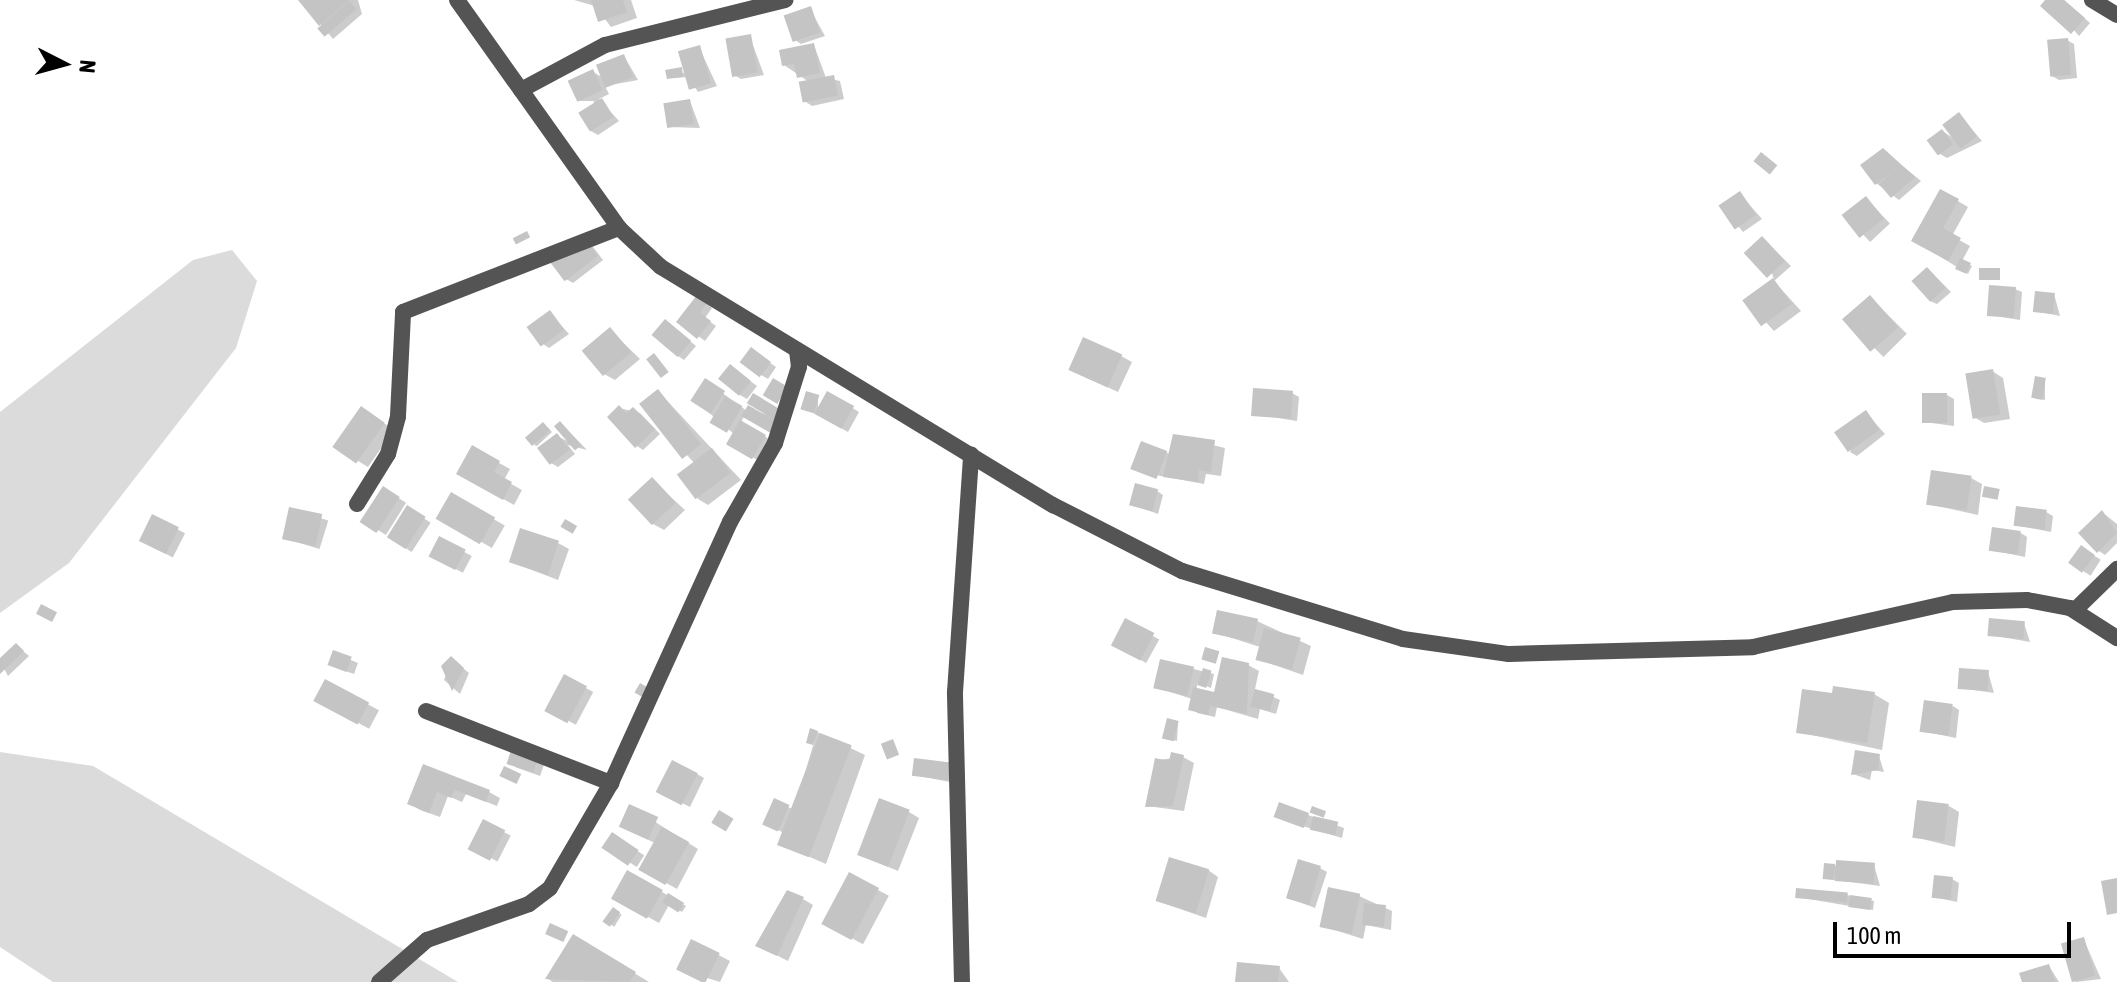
<!DOCTYPE html>
<style>
body{margin:0}
#map{position:relative;width:2117px;height:982px;overflow:hidden;background:#fff;font-family:"Asap Condensed",sans-serif}
div>[style]{position:absolute}
.green>*{inset:0;background:#dbdbdb}
.shadow>*{inset:0;background:#0003;transform-origin:0 0}
.building>*{inset:0;background:#c4c4c4;transform-origin:0 0}
.minor>*{height:16px;margin:-8px;padding:0 8px;transform-origin:8px;border-radius:8px;background:#545454}
span{translate:-50% -50%;white-space:nowrap;text-align:center;line-height:1.15;-webkit-text-stroke:8px #fff;paint-order:stroke}
.north{position:absolute;left:24px;top:24px;width:80px;height:80px;-webkit-text-stroke:6px #fff;paint-order:stroke;rotate:96deg;font-size:22px;font-weight:700;line-height:32px;text-align:center;color:#000}
.north::after{content:'';display:block;margin:auto;width:28px;height:36px;background:#000;clip-path:polygon(50% 0,100% 100%,50% 72%,0 100%)}
.scale{position:absolute;left:1833px;top:922px;width:238px;height:36px;box-sizing:border-box;border:4px solid #000;border-top:0;padding-left:10px;font-size:24px;line-height:28px;white-space:nowrap;color:#000;-webkit-text-stroke:6px #fff;paint-order:stroke}
</style>
<div id="map">
<div class="green">
<i style="clip-path:polygon(232px 250px,257px 281px,236px 348px,69px 563px,0 613px,0 412px,193px 260px)"></i>
<i style="clip-path:polygon(0 752px,93px 766px,458px 982px,53px 982px,0 947px)"></i>
</div>
<div class="shadow">
<i style="clip-path:polygon(300px 0,358px 0,362px 14px,333px 39px)"></i>
<i style="clip-path:polygon(574px 0,631px 0,637px 18px,611px 27px,595px 6px)"></i>
<i style="clip-path:polygon(2048px 0,2064px 0,2090px 23px,2079px 36px)"></i>
<i style="clip-path:polygon(810px 9px,825px 36px,801px 44px,795px 40px)"></i>
<i style="clip-path:polygon(750px 37px,764px 75px,741px 79px,734px 75px)"></i>
<i style="clip-path:polygon(2067px 40px,2074px 44px,2077px 78px,2059px 80px,2052px 76px)"></i>
<i style="clip-path:polygon(814px 45px,826px 78px,840px 81px,844px 99px,812px 106px,806px 102px,809px 82px,784px 65px)"></i>
<i style="clip-path:polygon(699px 47px,717px 86px,698px 92px,688px 77px,668px 78px,686px 72px)"></i>
<i style="clip-path:polygon(624px 56px,638px 80px,605px 86px,609px 94px,599px 99px,619px 121px,598px 135px,591px 131px,594px 101px,579px 101px,593px 72px,602px 77px)"></i>
<i style="clip-path:polygon(690px 101px,700px 128px,668px 127px)"></i>
<i style="clip-path:polygon(1959px 115px,1982px 141px,1947px 158px,1940px 154px,1942px 131px,1955px 139px)"></i>
<i style="clip-path:polygon(1883px 150px,1921px 181px,1899px 200px,1876px 183px)"></i>
<i style="clip-path:polygon(1941px 191px,1968px 207px,1952px 236px,1970px 246px,1962px 261px,1972px 266px,1968px 274px,1914px 240px)"></i>
<i style="clip-path:polygon(1740px 194px,1762px 219px,1743px 232px,1722px 206px)"></i>
<i style="left:1866px;top:198px;width:35px;height:27px;rotate:47deg"></i>
<i style="clip-path:polygon(1762px 238px,1791px 266px,1774px 281px,1801px 311px,1774px 331px,1746px 301px,1774px 280px)"></i>
<i style="clip-path:polygon(590px 243px,603px 260px,573px 283px,566px 279px)"></i>
<i style="clip-path:polygon(1928px 269px,1951px 292px,1937px 304px,1930px 301px)"></i>
<i style="clip-path:polygon(2015px 289px,2022px 292px,2020px 320px,1989px 315px)"></i>
<i style="clip-path:polygon(2054px 294px,2060px 316px,2035px 311px)"></i>
<i style="left:1870px;top:297px;width:52px;height:33px;rotate:45deg"></i>
<i style="clip-path:polygon(704px 301px,712px 308px,705px 318px,716px 326px,705px 341px,679px 322px)"></i>
<i style="clip-path:polygon(550px 313px,569px 334px,549px 348px,543px 344px)"></i>
<i style="clip-path:polygon(666px 321px,696px 346px,684px 360px,678px 356px)"></i>
<i style="clip-path:polygon(610px 330px,640px 359px,615px 380px,604px 374px)"></i>
<i style="clip-path:polygon(758px 354px,776px 367px,768px 379px,761px 375px)"></i>
<i style="clip-path:polygon(1121px 356px,1132px 362px,1118px 392px,1081px 375px)"></i>
<i style="clip-path:polygon(737px 371px,757px 386px,747px 399px,740px 395px)"></i>
<i style="clip-path:polygon(1992px 371px,2003px 378px,2010px 419px,1984px 423px,1974px 417px)"></i>
<i style="clip-path:polygon(2045px 380px,2045px 400px,2036px 399px,2034px 397px)"></i>
<i style="clip-path:polygon(706px 381px,747px 411px,768px 415px,750px 402px,786px 414px,780px 434px,745px 415px,741px 422px,771px 440px,759px 461px,729px 443px,734px 434px,694px 400px)"></i>
<i style="clip-path:polygon(658px 391px,741px 480px,708px 505px,698px 499px,695px 464px,641px 404px)"></i>
<i style="clip-path:polygon(828px 393px,859px 412px,848px 432px,806px 409px,818px 396px,818px 408px)"></i>
<i style="clip-path:polygon(1292px 393px,1299px 397px,1297px 421px,1253px 414px)"></i>
<i style="clip-path:polygon(1947px 395px,1954px 399px,1954px 426px,1924px 422px)"></i>
<i style="clip-path:polygon(619px 408px,640px 413px,660px 434px,643px 450px,637px 446px)"></i>
<i style="clip-path:polygon(1866px 413px,1885px 434px,1857px 456px,1850px 452px)"></i>
<i style="clip-path:polygon(372px 415px,394px 430px,368px 467px,358px 461px)"></i>
<i style="clip-path:polygon(561px 423px,587px 450px,568px 445px,575px 454px,558px 467px,551px 463px,557px 436px,569px 442px)"></i>
<i style="clip-path:polygon(546px 426px,552px 432px,537px 446px,534px 445px)"></i>
<i style="clip-path:polygon(1175px 436px,1225px 448px,1221px 476px,1206px 474px,1204px 484px,1139px 472px,1166px 452px,1172px 456px)"></i>
<i style="clip-path:polygon(472px 448px,510px 469px,504px 480px,522px 490px,514px 505px,458px 473px)"></i>
<i style="clip-path:polygon(1971px 478px,1982px 484px,1978px 515px,1928px 504px)"></i>
<i style="clip-path:polygon(652px 480px,685px 510px,664px 530px,653px 524px)"></i>
<i style="left:384px;top:489px;width:26px;height:38px;rotate:32deg"></i>
<i style="clip-path:polygon(1157px 491px,1163px 495px,1158px 514px,1131px 504px)"></i>
<i style="left:452px;top:495px;width:61px;height:26px;rotate:30deg"></i>
<i style="left:408px;top:508px;width:27px;height:35px;rotate:33deg"></i>
<i style="left:291px;top:509px;width:39px;height:30px;rotate:17deg"></i>
<i style="clip-path:polygon(2046px 512px,2053px 516px,2051px 532px,2015px 525px)"></i>
<i style="clip-path:polygon(2102px 512px,2117px 524px,2117px 543px,2105px 555px,2099px 551px)"></i>
<i style="left:153px;top:517px;width:36px;height:27px;rotate:27deg"></i>
<i style="clip-path:polygon(2021px 533px,2027px 537px,2025px 557px,1991px 550px)"></i>
<i style="left:440px;top:539px;width:36px;height:19px;rotate:28deg"></i>
<i style="clip-path:polygon(558px 543px,569px 549px,558px 580px,511px 562px)"></i>
<i style="left:2082px;top:548px;width:22px;height:19px;rotate:32deg"></i>
<i style="left:1126px;top:621px;width:38px;height:27px;rotate:29deg"></i>
<i style="clip-path:polygon(1257px 621px,1311px 646px,1303px 675px,1257px 659px,1260px 647px,1213px 632px)"></i>
<i style="clip-path:polygon(2024px 623px,2030px 642px,1990px 635px)"></i>
<i style="clip-path:polygon(16px 645px,29px 656px,8px 676px,0 661px)"></i>
<i style="clip-path:polygon(334px 653px,358px 663px,354px 674px,337px 668px)"></i>
<i style="clip-path:polygon(452px 659px,469px 673px,460px 694px,444px 680px)"></i>
<i style="clip-path:polygon(1161px 661px,1214px 674px,1211px 688px,1198px 683px,1196px 690px,1215px 695px,1248px 665px,1259px 671px,1255px 689px,1280px 700px,1276px 714px,1260px 709px,1258px 719px,1217px 707px,1215px 717px,1197px 713px,1192px 699px,1155px 687px)"></i>
<i style="clip-path:polygon(1988px 672px,1994px 693px,1960px 688px)"></i>
<i style="left:565px;top:677px;width:32px;height:37px;rotate:28deg"></i>
<i style="left:326px;top:682px;width:60px;height:21px;rotate:28deg"></i>
<i style="clip-path:polygon(1874px 694px,1889px 703px,1882px 750px,1798px 732px,1833px 695px)"></i>
<i style="clip-path:polygon(1953px 706px,1959px 710px,1956px 738px,1922px 731px)"></i>
<i style="clip-path:polygon(1178px 723px,1177px 741px,1167px 739px)"></i>
<i style="clip-path:polygon(817px 732px,865px 755px,826px 864px,782px 845px,786px 834px,764px 823px,774px 800px,794px 810px)"></i>
<i style="clip-path:polygon(1879px 756px,1884px 772px,1872px 770px,1870px 780px,1853px 774px)"></i>
<i style="clip-path:polygon(1183px 757px,1194px 763px,1184px 811px,1147px 806px,1157px 760px)"></i>
<i style="clip-path:polygon(546px 759px,540px 776px,515px 767px)"></i>
<i style="clip-path:polygon(424px 766px,489px 792px,500px 798px,497px 806px,466px 794px,462px 802px,448px 796px,440px 817px,420px 810px,410px 803px)"></i>
<i style="clip-path:polygon(960px 766px,965px 785px,914px 775px)"></i>
<i style="clip-path:polygon(697px 774px,704px 778px,690px 807px,666px 795px)"></i>
<i style="clip-path:polygon(630px 806px,698px 849px,677px 889px,641px 869px,655px 843px,627px 830px)"></i>
<i style="clip-path:polygon(1949px 806px,1959px 812px,1955px 847px,1914px 837px)"></i>
<i style="clip-path:polygon(909px 812px,919px 818px,898px 871px,869px 859px)"></i>
<i style="clip-path:polygon(1308px 815px,1344px 828px,1342px 838px,1283px 820px)"></i>
<i style="left:484px;top:822px;width:30px;height:29px;rotate:27deg"></i>
<i style="left:612px;top:835px;width:38px;height:14px;rotate:32deg"></i>
<i style="clip-path:polygon(1874px 865px,1880px 886px,1828px 879px,1834px 866px)"></i>
<i style="clip-path:polygon(1320px 868px,1327px 872px,1315px 908px,1287px 897px)"></i>
<i style="clip-path:polygon(1208px 870px,1218px 877px,1206px 918px,1157px 901px)"></i>
<i style="clip-path:polygon(628px 872px,686px 906px,682px 912px,669px 905px,659px 923px,614px 898px)"></i>
<i style="left:850px;top:875px;width:44px;height:55px;rotate:28deg"></i>
<i style="clip-path:polygon(1952px 879px,1959px 883px,1957px 902px,1934px 897px)"></i>
<i style="clip-path:polygon(1847px 895px,1874px 901px,1873px 910px,1797px 897px)"></i>
<i style="clip-path:polygon(1359px 896px,1392px 911px,1391px 930px,1366px 925px,1363px 939px,1322px 926px)"></i>
<i style="clip-path:polygon(803px 899px,813px 905px,788px 961px,768px 951px)"></i>
<i style="left:614px;top:910px;width:9px;height:14px;rotate:32deg"></i>
<i style="clip-path:polygon(573px 936px,649px 982px,553px 982px,548px 979px)"></i>
<i style="clip-path:polygon(2084px 940px,2101px 979px,2076px 982px,2074px 981px)"></i>
<i style="clip-path:polygon(692px 941px,730px 961px,720px 982px,678px 969px)"></i>
<i style="clip-path:polygon(2049px 966px,2059px 982px,2024px 982px)"></i>
<i style="clip-path:polygon(1279px 968px,1289px 982px,1237px 982px)"></i>
</div>
<div class="building">
<i style="clip-path:polygon(298px 0,349px 0,319px 26px)"></i>
<i style="clip-path:polygon(591px 0,623px 0,627px 12px,598px 22px)"></i>
<i style="clip-path:polygon(2045px 0,2064px 0,2085px 18px,2071px 34px,2040px 6px)"></i>
<i style="left:349px;top:1px;width:11px;height:42px;rotate:49deg"></i>
<i style="left:811px;top:6px;width:28px;height:29px;rotate:71deg"></i>
<i style="left:751px;top:34px;width:39px;height:26px;rotate:80deg"></i>
<i style="left:2068px;top:38px;width:37px;height:21px;rotate:85deg"></i>
<i style="clip-path:polygon(814px 43px,820px 73px,797px 78px,794px 64px,782px 66px,779px 50px)"></i>
<i style="left:700px;top:45px;width:40px;height:23px;rotate:74deg"></i>
<i style="left:624px;top:54px;width:25px;height:30px;rotate:69deg"></i>
<i style="clip-path:polygon(682px 67px,683px 77px,667px 79px,665px 70px)"></i>
<i style="left:593px;top:69px;width:23px;height:28px;rotate:65deg"></i>
<i style="left:834px;top:75px;width:21px;height:36px;rotate:79deg"></i>
<i style="left:602px;top:98px;width:22px;height:28px;rotate:58deg"></i>
<i style="left:690px;top:99px;width:25px;height:27px;rotate:81deg"></i>
<i style="left:1959px;top:112px;width:30px;height:21px;rotate:53deg"></i>
<i style="left:1942px;top:129px;width:19px;height:19px;rotate:54deg"></i>
<i style="clip-path:polygon(1883px 148px,1915px 177px,1891px 198px,1879px 184px,1895px 170px,1875px 185px,1860px 165px)"></i>
<i style="left:1761px;top:152px;width:21px;height:12px;rotate:39deg"></i>
<i style="clip-path:polygon(1940px 189px,1959px 199px,1943px 228px,1961px 238px,1948px 261px,1911px 241px)"></i>
<i style="left:1740px;top:191px;width:29px;height:26px;rotate:56deg"></i>
<i style="left:1866px;top:196px;width:29px;height:31px;rotate:52deg"></i>
<i style="left:527px;top:231px;width:7px;height:16px;rotate:63deg"></i>
<i style="left:583px;top:236px;width:25px;height:42px;rotate:53deg"></i>
<i style="left:1762px;top:236px;width:34px;height:25px;rotate:47deg"></i>
<i style="left:1960px;top:258px;width:12px;height:12px;rotate:24deg"></i>
<i style="left:1927px;top:267px;width:28px;height:21px;rotate:48deg"></i>
<i style="left:1979px;top:268px;width:21px;height:12px"></i>
<i style="left:1773px;top:278px;width:32px;height:38px;rotate:54deg"></i>
<i style="left:1989px;top:285px;width:27px;height:31px;rotate:4deg"></i>
<i style="left:2035px;top:291px;width:20px;height:21px;rotate:6deg"></i>
<i style="clip-path:polygon(697px 295px,707px 303px,700px 313px,711px 321px,697px 339px,676px 322px)"></i>
<i style="left:1870px;top:295px;width:43px;height:37px;rotate:49deg"></i>
<i style="left:550px;top:310px;width:24px;height:29px;rotate:54deg"></i>
<i style="left:665px;top:319px;width:34px;height:21px;rotate:40deg"></i>
<i style="left:610px;top:327px;width:33px;height:37px;rotate:50deg"></i>
<i style="left:1083px;top:337px;width:43px;height:36px;rotate:24deg"></i>
<i style="left:751px;top:347px;width:25px;height:19px;rotate:37deg"></i>
<i style="left:654px;top:353px;width:24px;height:10px;rotate:52deg"></i>
<i style="left:730px;top:364px;width:27px;height:19px;rotate:39deg"></i>
<i style="left:1993px;top:369px;width:46px;height:28px;rotate:81deg"></i>
<i style="left:2035px;top:376px;width:11px;height:22px;rotate:10deg"></i>
<i style="left:705px;top:378px;width:24px;height:27px;rotate:33deg"></i>
<i style="left:773px;top:378px;width:17px;height:20px;rotate:31deg"></i>
<i style="left:1253px;top:388px;width:40px;height:28px;rotate:4deg"></i>
<i style="left:658px;top:389px;width:70px;height:24px;rotate:52deg"></i>
<i style="left:806px;top:391px;width:14px;height:19px;rotate:17deg"></i>
<i style="left:827px;top:391px;width:31px;height:26px;rotate:29deg"></i>
<i style="left:753px;top:393px;width:31px;height:12px;rotate:31deg"></i>
<i style="left:1922px;top:393px;width:25px;height:30px"></i>
<i style="left:725px;top:396px;width:20px;height:31px;rotate:30deg"></i>
<i style="clip-path:polygon(619px 405px,626px 413px,633px 407px,655px 429px,635px 448px,607px 417px)"></i>
<i style="left:748px;top:405px;width:34px;height:13px;rotate:30deg"></i>
<i style="left:361px;top:406px;width:29px;height:50px;rotate:35deg"></i>
<i style="left:1866px;top:410px;width:24px;height:39px;rotate:55deg"></i>
<i style="left:740px;top:420px;width:30px;height:28px;rotate:30deg"></i>
<i style="left:560px;top:421px;width:32px;height:8px;rotate:49deg"></i>
<i style="left:543px;top:422px;width:11px;height:24px;rotate:49deg"></i>
<i style="left:557px;top:433px;width:21px;height:25px;rotate:53deg"></i>
<i style="clip-path:polygon(1173px 434px,1215px 440px,1211px 472px,1199px 470px,1198px 482px,1163px 477px)"></i>
<i style="left:1141px;top:441px;width:28px;height:30px;rotate:21deg"></i>
<i style="clip-path:polygon(472px 445px,500px 461px,494px 472px,512px 482px,503px 500px,456px 474px)"></i>
<i style="left:712px;top:448px;width:31px;height:44px;rotate:53deg"></i>
<i style="left:1931px;top:470px;width:41px;height:35px;rotate:8deg"></i>
<i style="left:652px;top:477px;width:35px;height:33px;rotate:47deg"></i>
<i style="left:1135px;top:483px;width:24px;height:23px;rotate:15deg"></i>
<i style="left:383px;top:486px;width:20px;height:43px;rotate:33deg"></i>
<i style="left:1984px;top:486px;width:16px;height:11px;rotate:11deg"></i>
<i style="left:451px;top:492px;width:51px;height:31px;rotate:30deg"></i>
<i style="left:407px;top:505px;width:22px;height:38px;rotate:32deg"></i>
<i style="left:2016px;top:506px;width:31px;height:20px;rotate:7deg"></i>
<i style="left:289px;top:507px;width:34px;height:33px;rotate:12deg"></i>
<i style="clip-path:polygon(2102px 510px,2117px 533px,2097px 553px,2078px 533px)"></i>
<i style="left:152px;top:514px;width:30px;height:30px;rotate:26deg"></i>
<i style="left:565px;top:519px;width:14px;height:9px;rotate:30deg"></i>
<i style="left:1992px;top:527px;width:29px;height:24px;rotate:8deg"></i>
<i style="left:520px;top:528px;width:41px;height:36px;rotate:18deg"></i>
<i style="left:439px;top:536px;width:30px;height:23px;rotate:27deg"></i>
<i style="left:2081px;top:545px;width:17px;height:22px;rotate:36deg"></i>
<i style="left:41px;top:604px;width:18px;height:11px;rotate:27deg"></i>
<i style="left:1217px;top:610px;width:42px;height:24px;rotate:12deg"></i>
<i style="left:1125px;top:618px;width:33px;height:31px;rotate:27deg"></i>
<i style="left:1989px;top:618px;width:36px;height:18px;rotate:5deg"></i>
<i style="left:1264px;top:628px;width:38px;height:33px;rotate:15deg"></i>
<i style="clip-path:polygon(16px 643px,24px 651px,0 674px,0 658px)"></i>
<i style="left:1205px;top:647px;width:15px;height:13px;rotate:16deg"></i>
<i style="left:333px;top:650px;width:20px;height:16px;rotate:20deg"></i>
<i style="clip-path:polygon(451px 656px,464px 668px,452px 691px,441px 666px)"></i>
<i style="clip-path:polygon(1222px 657px,1249px 663px,1247px 714px,1210px 706px,1208px 715px,1188px 710px,1193px 687px,1214px 692px)"></i>
<i style="left:1160px;top:659px;width:35px;height:30px;rotate:13deg"></i>
<i style="left:1203px;top:668px;width:9px;height:18px;rotate:18deg"></i>
<i style="left:1959px;top:668px;width:30px;height:21px;rotate:4deg"></i>
<i style="left:564px;top:674px;width:26px;height:42px;rotate:28deg"></i>
<i style="left:325px;top:679px;width:50px;height:25px;rotate:28deg"></i>
<i style="left:640px;top:683px;width:14px;height:11px;rotate:30deg"></i>
<i style="clip-path:polygon(1833px 686px,1875px 692px,1867px 743px,1796px 733px,1802px 689px,1832px 693px)"></i>
<i style="left:1255px;top:689px;width:20px;height:18px;rotate:15deg"></i>
<i style="left:1924px;top:700px;width:29px;height:32px;rotate:8deg"></i>
<i style="left:1167px;top:718px;width:12px;height:21px;rotate:14deg"></i>
<i style="clip-path:polygon(810px 728px,818px 731px,813px 745px,806px 743px)"></i>
<i style="left:820px;top:733px;width:34px;height:120px;rotate:21deg"></i>
<i style="left:893px;top:739px;width:17px;height:13px;rotate:69deg"></i>
<i style="left:513px;top:744px;width:28px;height:21px;rotate:18deg"></i>
<i style="clip-path:polygon(1855px 750px,1880px 754px,1878px 770px,1851px 775px)"></i>
<i style="clip-path:polygon(1171px 752px,1184px 755px,1173px 806px,1145px 807px,1155px 758px,1169px 761px)"></i>
<i style="left:914px;top:758px;width:47px;height:18px;rotate:7deg"></i>
<i style="left:672px;top:760px;width:29px;height:36px;rotate:27deg"></i>
<i style="clip-path:polygon(423px 764px,490px 790px,486px 802px,455px 790px,451px 798px,437px 792px,429px 813px,407px 804px)"></i>
<i style="left:504px;top:766px;width:19px;height:11px;rotate:25deg"></i>
<i style="left:774px;top:798px;width:17px;height:29px;rotate:24deg"></i>
<i style="left:879px;top:798px;width:33px;height:61px;rotate:21deg"></i>
<i style="left:1917px;top:800px;width:32px;height:38px;rotate:7deg"></i>
<i style="left:1279px;top:802px;width:32px;height:16px;rotate:20deg"></i>
<i style="left:629px;top:804px;width:32px;height:25px;rotate:24deg"></i>
<i style="left:1312px;top:806px;width:15px;height:7px;rotate:20deg"></i>
<i style="left:719px;top:810px;width:17px;height:15px;rotate:31deg"></i>
<i style="left:1313px;top:816px;width:26px;height:14px;rotate:13deg"></i>
<i style="left:483px;top:819px;width:25px;height:34px;rotate:27deg"></i>
<i style="left:662px;top:827px;width:31px;height:49px;rotate:29deg"></i>
<i style="left:612px;top:832px;width:32px;height:19px;rotate:34deg"></i>
<i style="left:1169px;top:857px;width:42px;height:46px;rotate:17deg"></i>
<i style="left:1298px;top:859px;width:24px;height:41px;rotate:17deg"></i>
<i style="left:1836px;top:860px;width:39px;height:21px;rotate:4deg"></i>
<i style="left:1824px;top:863px;width:11px;height:16px;rotate:5deg"></i>
<i style="left:627px;top:870px;width:41px;height:33px;rotate:29deg"></i>
<i style="left:849px;top:872px;width:34px;height:59px;rotate:28deg"></i>
<i style="left:1934px;top:875px;width:19px;height:23px;rotate:6deg"></i>
<i style="clip-path:polygon(2117px 878px,2117px 913px,2107px 915px,2101px 881px)"></i>
<i style="left:1328px;top:887px;width:33px;height:41px;rotate:12deg"></i>
<i style="left:1796px;top:888px;width:52px;height:10px;rotate:5deg"></i>
<i style="clip-path:polygon(787px 890px,804px 897px,777px 956px,755px 946px)"></i>
<i style="left:668px;top:893px;width:19px;height:11px;rotate:32deg"></i>
<i style="left:1850px;top:895px;width:22px;height:12px;rotate:8deg"></i>
<i style="left:1364px;top:903px;width:22px;height:22px;rotate:5deg"></i>
<i style="left:613px;top:907px;width:9px;height:18px;rotate:36deg"></i>
<i style="left:550px;top:923px;width:20px;height:12px;rotate:24deg"></i>
<i style="clip-path:polygon(573px 934px,636px 972px,629px 982px,545px 979px)"></i>
<i style="left:2084px;top:937px;width:40px;height:24px;rotate:74deg"></i>
<i style="left:691px;top:939px;width:32px;height:34px;rotate:26deg"></i>
<i style="clip-path:polygon(1237px 962px,1280px 966px,1278px 982px,1235px 982px)"></i>
<i style="clip-path:polygon(2049px 964px,2055px 982px,2022px 982px,2019px 973px)"></i>
</div>
<div class="minor">
<i style="left:457px;top:0;width:280px;rotate:54.6deg"></i>
<i style="left:619px;top:228px;width:57px;rotate:42.9deg"></i>
<i style="left:661px;top:267px;width:459px;rotate:31.3deg"></i>
<i style="left:1053px;top:505px;width:145px;rotate:27.1deg"></i>
<i style="left:1182px;top:571px;width:231px;rotate:17.1deg"></i>
<i style="left:1403px;top:639px;width:107px;rotate:8.1deg"></i>
<i style="left:1509px;top:654px;width:244px;rotate:-1.6deg"></i>
<i style="left:1753px;top:647px;width:205px;rotate:-12.7deg"></i>
<i style="left:1953px;top:602px;width:74px;rotate:-1.5deg"></i>
<i style="left:2027px;top:600px;width:44px;rotate:10.5deg"></i>
<i style="left:2070px;top:608px;width:56px;rotate:32.6deg"></i>
<i style="left:2092px;top:0;width:29px;rotate:31deg"></i>
<i style="left:521px;top:90px;width:95px;rotate:-28.2deg"></i>
<i style="left:605px;top:45px;width:186px;rotate:-14deg"></i>
<i style="left:357px;top:504px;width:59px;rotate:-58.2deg"></i>
<i style="left:388px;top:454px;width:39px;rotate:-75deg"></i>
<i style="left:398px;top:416px;width:104px;rotate:-87.2deg"></i>
<i style="left:403px;top:312px;width:232px;rotate:-21.3deg"></i>
<i style="left:2075px;top:610px;width:59px;rotate:-44.3deg"></i>
<i style="left:426px;top:711px;width:199px;rotate:21.3deg"></i>
<i style="left:379px;top:982px;width:64px;rotate:-41.2deg"></i>
<i style="left:427px;top:940px;width:108px;rotate:-19.4deg"></i>
<i style="left:529px;top:904px;width:26px;rotate:-37deg"></i>
<i style="left:550px;top:888px;width:121px;rotate:-59.8deg"></i>
<i style="left:611px;top:783px;width:287px;rotate:-65.5deg"></i>
<i style="left:730px;top:522px;width:91px;rotate:-60.3deg"></i>
<i style="left:775px;top:443px;width:80px;rotate:-72.5deg"></i>
<i style="left:799px;top:367px;width:17px;rotate:-97deg"></i>
<i style="left:962px;top:982px;width:290px;rotate:-91.4deg"></i>
<i style="left:955px;top:692px;width:238px;rotate:-86.1deg"></i>
</div>
<div class="north">N</div>
<div class="scale">100 m</div>
</div>
